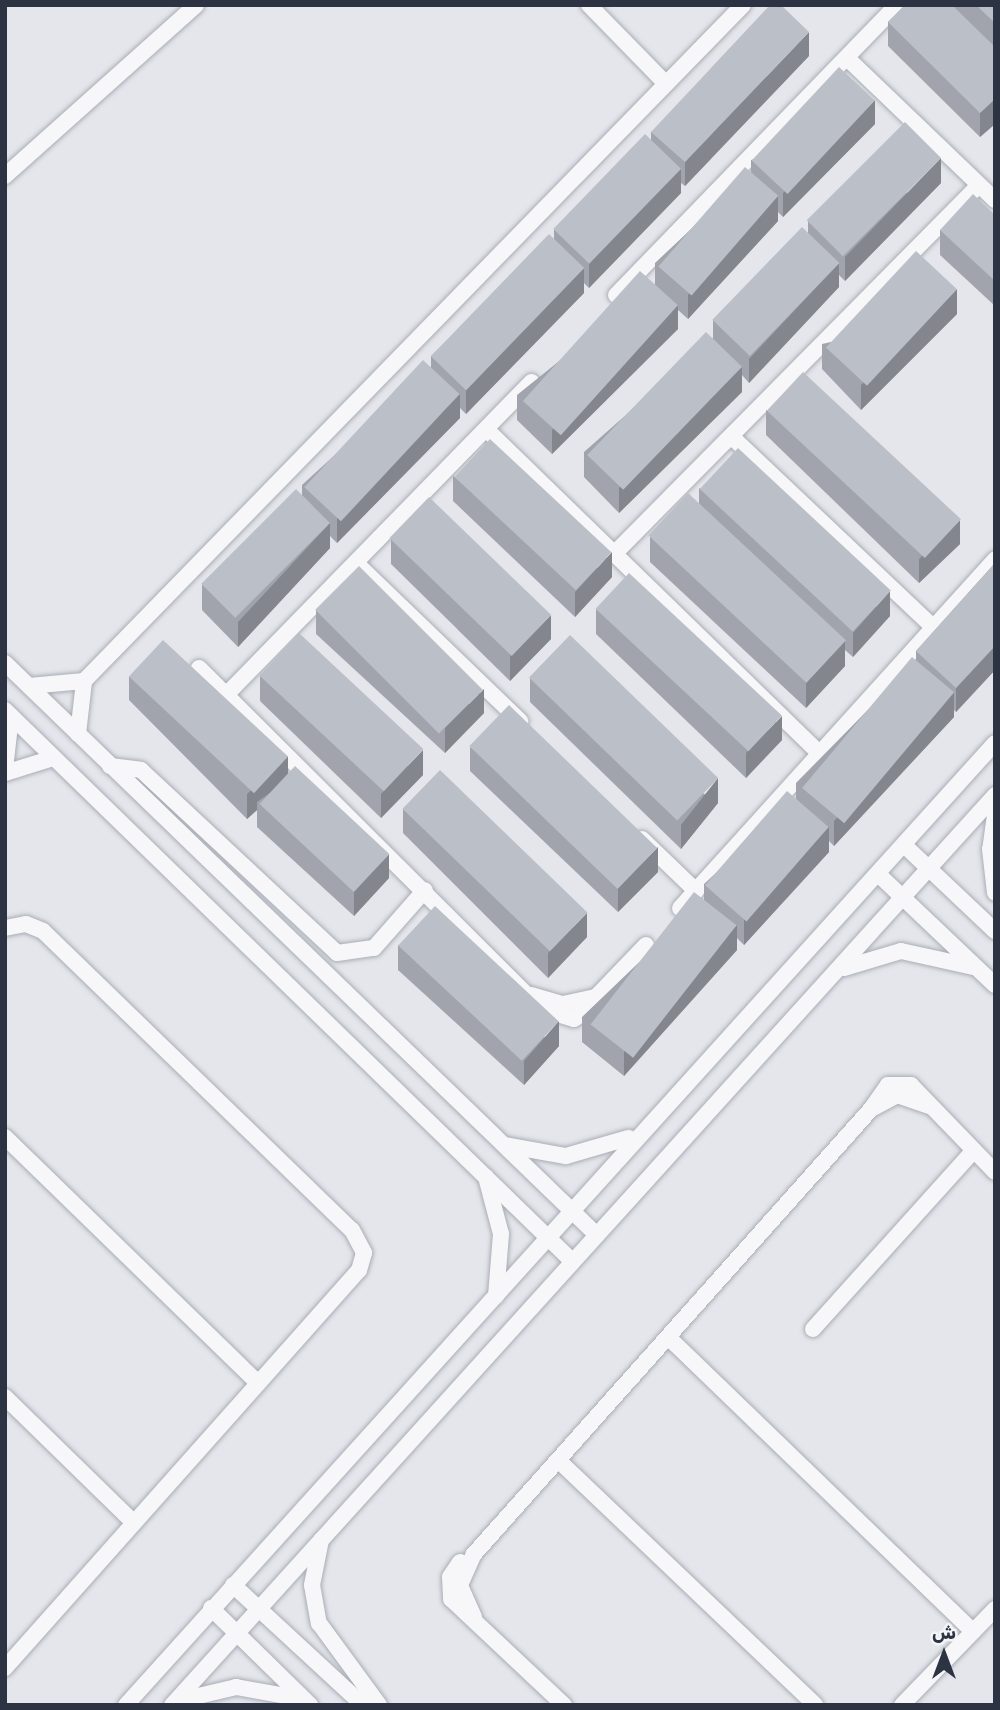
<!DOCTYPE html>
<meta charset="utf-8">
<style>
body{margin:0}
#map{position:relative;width:1000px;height:1710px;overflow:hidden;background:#e4e6eb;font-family:Rubik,"Noto Naskh Arabic",sans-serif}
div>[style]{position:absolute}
.roads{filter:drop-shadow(0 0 2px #a9adb5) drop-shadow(0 0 2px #a9adb5)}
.minor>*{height:16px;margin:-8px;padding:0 8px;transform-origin:8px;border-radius:8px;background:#f7f7f9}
.wall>*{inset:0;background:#a1a4ac}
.shaded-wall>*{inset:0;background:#83868c}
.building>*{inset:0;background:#bbbfc8;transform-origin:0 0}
span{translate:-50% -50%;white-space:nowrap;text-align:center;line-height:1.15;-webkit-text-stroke:7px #f4f5f8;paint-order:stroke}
.frame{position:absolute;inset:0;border:7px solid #2c3443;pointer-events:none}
.north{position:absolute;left:909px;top:1619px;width:70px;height:70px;-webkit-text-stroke:5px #f4f5f8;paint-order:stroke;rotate:0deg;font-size:19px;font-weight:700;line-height:28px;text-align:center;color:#2c3443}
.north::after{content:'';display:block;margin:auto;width:24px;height:32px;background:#2c3443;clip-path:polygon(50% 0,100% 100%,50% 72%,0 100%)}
</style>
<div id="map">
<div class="roads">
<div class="minor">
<i style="left:589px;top:5px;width:110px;rotate:45.7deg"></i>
<i style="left:847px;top:58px;width:205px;rotate:43.8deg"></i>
<i style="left:5px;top:176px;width:256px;rotate:-41.8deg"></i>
<i style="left:616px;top:295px;width:404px;rotate:-45.9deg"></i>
<i style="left:486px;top:429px;width:465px;rotate:44.2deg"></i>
<i style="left:731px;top:436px;width:278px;rotate:43.4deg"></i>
<i style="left:614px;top:554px;width:519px;rotate:-45.31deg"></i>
<i style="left:356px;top:563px;width:228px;rotate:43.9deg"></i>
<i style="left:5px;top:663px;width:823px;rotate:44.02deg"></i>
<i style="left:199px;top:668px;width:483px;rotate:44.9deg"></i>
<i style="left:541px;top:1009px;width:34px;rotate:17deg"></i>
<i style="left:574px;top:1019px;width:30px;rotate:-33deg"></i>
<i style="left:29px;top:686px;width:55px;rotate:-5.2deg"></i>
<i style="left:84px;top:681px;width:944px;rotate:-45.73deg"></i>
<i style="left:227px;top:694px;width:436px;rotate:-45.7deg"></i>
<i style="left:5px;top:710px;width:791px;rotate:44.18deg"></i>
<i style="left:78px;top:734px;width:53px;rotate:-83.5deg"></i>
<i style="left:110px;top:766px;width:31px;rotate:7deg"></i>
<i style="left:141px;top:770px;width:268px;rotate:43deg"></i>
<i style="left:337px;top:953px;width:37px;rotate:-8deg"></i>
<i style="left:374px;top:948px;width:77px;rotate:-48.7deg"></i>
<i style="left:5px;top:769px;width:53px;rotate:-83.5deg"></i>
<i style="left:5px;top:773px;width:50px;rotate:-17.4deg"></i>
<i style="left:995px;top:815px;width:34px;rotate:98deg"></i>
<i style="left:990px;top:849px;width:44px;rotate:83.5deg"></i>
<i style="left:642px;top:839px;width:75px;rotate:43.9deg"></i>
<i style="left:904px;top:845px;width:125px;rotate:43.4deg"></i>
<i style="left:878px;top:874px;width:161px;rotate:43.5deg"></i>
<i style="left:680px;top:908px;width:470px;rotate:-47.9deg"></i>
<i style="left:5px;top:928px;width:21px;rotate:-11deg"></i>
<i style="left:26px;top:924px;width:18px;rotate:22deg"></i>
<i style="left:43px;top:931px;width:430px;rotate:44.1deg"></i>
<i style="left:352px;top:1230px;width:26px;rotate:62deg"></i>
<i style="left:364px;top:1253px;width:18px;rotate:106deg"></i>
<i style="left:359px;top:1270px;width:533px;rotate:131.65deg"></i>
<i style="left:844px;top:968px;width:59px;rotate:-16.6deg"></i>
<i style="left:901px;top:951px;width:75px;rotate:12.4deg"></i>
<i style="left:531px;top:995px;width:33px;rotate:16deg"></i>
<i style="left:563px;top:1004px;width:34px;rotate:-12deg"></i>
<i style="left:596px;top:997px;width:72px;rotate:-46.1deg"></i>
<i style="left:871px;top:1109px;width:29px;rotate:-55deg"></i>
<i style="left:888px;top:1085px;width:23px"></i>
<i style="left:911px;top:1085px;width:121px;rotate:46deg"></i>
<i style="left:5px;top:1137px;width:353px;rotate:44.2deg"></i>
<i style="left:504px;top:1145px;width:63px;rotate:10.1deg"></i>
<i style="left:566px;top:1156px;width:65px;rotate:-16.2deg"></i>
<i style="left:486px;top:1177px;width:59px;rotate:75.3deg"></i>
<i style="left:501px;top:1234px;width:62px;rotate:94.6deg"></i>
<i style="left:813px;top:1329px;width:239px;rotate:-48deg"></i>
<i style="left:668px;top:1337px;width:424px;rotate:44deg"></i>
<i style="left:5px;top:1397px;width:180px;rotate:44.3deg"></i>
<i style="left:558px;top:1460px;width:355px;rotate:43.6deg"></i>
<i style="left:321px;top:1540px;width:46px;rotate:101.3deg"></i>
<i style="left:312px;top:1585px;width:39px;rotate:80deg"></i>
<i style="left:319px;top:1623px;width:102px;rotate:53.8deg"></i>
<i style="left:460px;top:1562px;width:18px;rotate:124deg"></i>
<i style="left:450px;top:1577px;width:22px;rotate:87deg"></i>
<i style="left:451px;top:1599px;width:155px;rotate:43.2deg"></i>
<i style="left:233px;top:1585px;width:177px;rotate:42.7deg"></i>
<i style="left:211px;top:1608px;width:139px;rotate:44.4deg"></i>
<i style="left:474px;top:1617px;width:35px;rotate:-114deg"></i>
<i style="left:460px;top:1585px;width:34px;rotate:-66deg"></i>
<i style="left:474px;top:1554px;width:596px;rotate:-48.26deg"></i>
<i style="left:871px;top:1109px;width:30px;rotate:-28deg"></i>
<i style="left:897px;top:1095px;width:36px;rotate:19deg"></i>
<i style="left:177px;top:1701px;width:61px;rotate:-13.3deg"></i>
<i style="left:236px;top:1687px;width:67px;rotate:10.3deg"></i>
<i style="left:126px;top:1705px;width:1296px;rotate:-47.91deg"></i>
<i style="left:172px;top:1705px;width:1227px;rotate:-47.87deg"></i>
<i style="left:902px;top:1705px;width:134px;rotate:-45.9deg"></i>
</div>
</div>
<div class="wall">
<i style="clip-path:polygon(905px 5px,995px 5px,995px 124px,980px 137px,888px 46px,888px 22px)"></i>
<i style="clip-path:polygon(809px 56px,685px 186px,681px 183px,681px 193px,589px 288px,584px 283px,584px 293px,466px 414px,460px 408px,460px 418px,337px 543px,330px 536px,330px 548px,238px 647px,202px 610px,202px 585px,302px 496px,302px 485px,431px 367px,431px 356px,554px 239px,554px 230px,651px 140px,651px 132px)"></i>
<i style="clip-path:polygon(875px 124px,783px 217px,778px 212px,778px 221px,688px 319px,678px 310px,678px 329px,552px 454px,517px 420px,517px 395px,655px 284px,655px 263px,751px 173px,751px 160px)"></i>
<i style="clip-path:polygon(941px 183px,845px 281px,839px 275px,839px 287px,749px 383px,742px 375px,742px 392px,619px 513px,584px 477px,584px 452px,713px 338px,713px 321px,808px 233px,808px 221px)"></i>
<i style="clip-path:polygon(995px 215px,995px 306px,940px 255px,940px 230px)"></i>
<i style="clip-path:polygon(957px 314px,861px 410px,822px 369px,822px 344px)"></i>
<i style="clip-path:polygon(766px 410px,960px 544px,919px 583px,766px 435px)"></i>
<i style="clip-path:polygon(453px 476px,612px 577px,575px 617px,453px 501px)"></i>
<i style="clip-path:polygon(699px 488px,890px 616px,853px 657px,845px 650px,845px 666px,806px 708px,650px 562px,650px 537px,699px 503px)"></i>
<i style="clip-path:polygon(391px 539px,551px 639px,510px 681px,391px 564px)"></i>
<i style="clip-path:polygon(995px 563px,995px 670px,956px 712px,954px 710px,954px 717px,834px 846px,829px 841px,829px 852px,744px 945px,737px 938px,737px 950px,624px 1076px,582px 1042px,582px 1017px,704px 900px,704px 884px,796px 799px,796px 783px,916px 661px,916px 651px)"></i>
<i style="clip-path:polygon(596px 609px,782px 740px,746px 778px,596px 634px)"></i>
<i style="clip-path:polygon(316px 610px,484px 713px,445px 753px,316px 634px)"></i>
<i style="clip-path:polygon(129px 676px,288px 772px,389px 878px,354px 916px,257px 827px,257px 810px,247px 819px,129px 700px)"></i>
<i style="clip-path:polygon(260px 676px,423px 775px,381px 818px,260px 701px)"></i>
<i style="clip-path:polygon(530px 678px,718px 803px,681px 849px,530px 702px)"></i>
<i style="clip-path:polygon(470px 747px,658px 872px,618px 912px,470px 771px)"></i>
<i style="clip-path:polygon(403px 809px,587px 937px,548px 978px,403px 833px)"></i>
<i style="clip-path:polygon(398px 945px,559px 1046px,524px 1085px,398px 970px)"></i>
</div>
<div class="shaded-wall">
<i style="clip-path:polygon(809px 32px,809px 56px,685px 186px,685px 162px)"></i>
<i style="clip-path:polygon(995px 99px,995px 124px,980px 137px,980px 113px)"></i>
<i style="clip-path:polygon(875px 100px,875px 124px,783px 217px,783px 193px)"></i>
<i style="clip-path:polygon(941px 158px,941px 183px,845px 281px,845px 257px)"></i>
<i style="clip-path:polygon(681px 169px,681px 193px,589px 288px,589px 263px)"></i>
<i style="clip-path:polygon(778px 196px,778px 221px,688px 319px,688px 295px)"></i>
<i style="clip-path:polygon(839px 263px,839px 287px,749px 383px,749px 359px)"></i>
<i style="clip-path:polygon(584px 268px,584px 293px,466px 414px,466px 390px)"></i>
<i style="clip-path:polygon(957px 289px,957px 314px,861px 410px,861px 385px)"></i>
<i style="clip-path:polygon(678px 305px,678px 329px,552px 454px,552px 430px)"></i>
<i style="clip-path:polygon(742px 367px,742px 392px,619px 513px,619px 488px)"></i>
<i style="clip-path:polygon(460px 394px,460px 418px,337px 543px,337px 518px)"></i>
<i style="clip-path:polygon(960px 520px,960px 544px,919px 583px,919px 559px)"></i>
<i style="clip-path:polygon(330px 523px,330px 548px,238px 647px,238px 622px)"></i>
<i style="clip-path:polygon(612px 552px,612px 577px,575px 617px,575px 592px)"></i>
<i style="clip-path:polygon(890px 591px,890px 616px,853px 657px,853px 633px)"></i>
<i style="clip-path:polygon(551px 615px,551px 639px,510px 681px,510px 656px)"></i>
<i style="clip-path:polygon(845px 641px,845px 666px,806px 708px,806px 683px)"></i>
<i style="clip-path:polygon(995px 646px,995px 670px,956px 712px,956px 688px)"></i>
<i style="clip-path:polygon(484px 689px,484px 713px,445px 753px,445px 728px)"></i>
<i style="clip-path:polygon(954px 692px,954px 717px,834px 846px,834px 821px)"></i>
<i style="clip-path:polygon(782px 716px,782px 740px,746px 778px,746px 753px)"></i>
<i style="clip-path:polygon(423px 750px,423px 775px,381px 818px,381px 794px)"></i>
<i style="clip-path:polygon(288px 756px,288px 780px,257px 802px,257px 810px,247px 819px,247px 794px)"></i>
<i style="clip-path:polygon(718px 778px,718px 803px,681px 849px,681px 825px)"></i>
<i style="clip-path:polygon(829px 827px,829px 852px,744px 945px,744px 920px)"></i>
<i style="clip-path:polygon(658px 847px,658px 872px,618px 912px,618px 888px)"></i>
<i style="clip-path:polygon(389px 854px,389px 878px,354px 916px,354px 891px)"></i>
<i style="clip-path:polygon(587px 913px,587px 937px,548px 978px,548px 953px)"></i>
<i style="clip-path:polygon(737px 925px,737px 950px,624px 1076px,624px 1051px)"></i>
<i style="clip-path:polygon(559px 1021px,559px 1046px,524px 1085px,524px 1061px)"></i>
</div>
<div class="building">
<i style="clip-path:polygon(770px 5px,781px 5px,809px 32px,685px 162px,651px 132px)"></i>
<i style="clip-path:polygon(905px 5px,952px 5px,995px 47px,995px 99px,980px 113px,888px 22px)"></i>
<i style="clip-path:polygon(976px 5px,995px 5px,995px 23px)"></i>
<i style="left:839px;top:67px;width:49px;height:128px;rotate:43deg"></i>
<i style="left:905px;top:122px;width:51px;height:139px;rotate:45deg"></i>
<i style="left:645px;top:134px;width:50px;height:132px;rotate:44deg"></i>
<i style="left:745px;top:167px;width:44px;height:132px;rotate:41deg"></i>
<i style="clip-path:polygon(973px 194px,995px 215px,995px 281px,940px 230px)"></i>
<i style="left:802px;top:227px;width:52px;height:129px;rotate:44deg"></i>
<i style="left:549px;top:234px;width:49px;height:170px;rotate:44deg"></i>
<i style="left:916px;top:251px;width:56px;height:132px;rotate:43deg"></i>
<i style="left:640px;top:271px;width:51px;height:175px;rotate:42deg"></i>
<i style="left:706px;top:332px;width:50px;height:171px;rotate:44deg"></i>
<i style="left:423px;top:360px;width:50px;height:174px;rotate:43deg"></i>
<i style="left:803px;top:372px;width:216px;height:53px;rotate:43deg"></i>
<i style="left:490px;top:439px;width:166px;height:52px;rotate:43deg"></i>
<i style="left:738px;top:448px;width:209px;height:56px;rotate:43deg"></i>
<i style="left:296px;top:489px;width:48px;height:134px;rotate:45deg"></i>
<i style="left:688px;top:493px;width:216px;height:58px;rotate:43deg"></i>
<i style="left:429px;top:497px;width:170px;height:57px;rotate:44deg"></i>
<i style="clip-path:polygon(995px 563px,995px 646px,956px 688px,916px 651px)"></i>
<i style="left:359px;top:566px;width:175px;height:62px;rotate:45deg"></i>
<i style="left:629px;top:573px;width:209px;height:49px;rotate:43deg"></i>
<i style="left:299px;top:633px;width:170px;height:58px;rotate:43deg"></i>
<i style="left:570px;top:635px;width:206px;height:59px;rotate:44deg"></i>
<i style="left:163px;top:640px;width:171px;height:50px;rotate:43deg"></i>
<i style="left:912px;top:657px;width:55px;height:171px;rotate:40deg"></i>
<i style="left:509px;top:705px;width:206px;height:57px;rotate:44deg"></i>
<i style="left:295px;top:766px;width:129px;height:52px;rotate:43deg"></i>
<i style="left:440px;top:770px;width:205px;height:54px;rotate:44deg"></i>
<i style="left:787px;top:791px;width:55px;height:125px;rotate:41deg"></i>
<i style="left:694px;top:892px;width:54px;height:168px;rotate:38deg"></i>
<i style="left:435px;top:906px;width:169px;height:54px;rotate:43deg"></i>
</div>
<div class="frame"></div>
<div class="north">ش</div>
</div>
